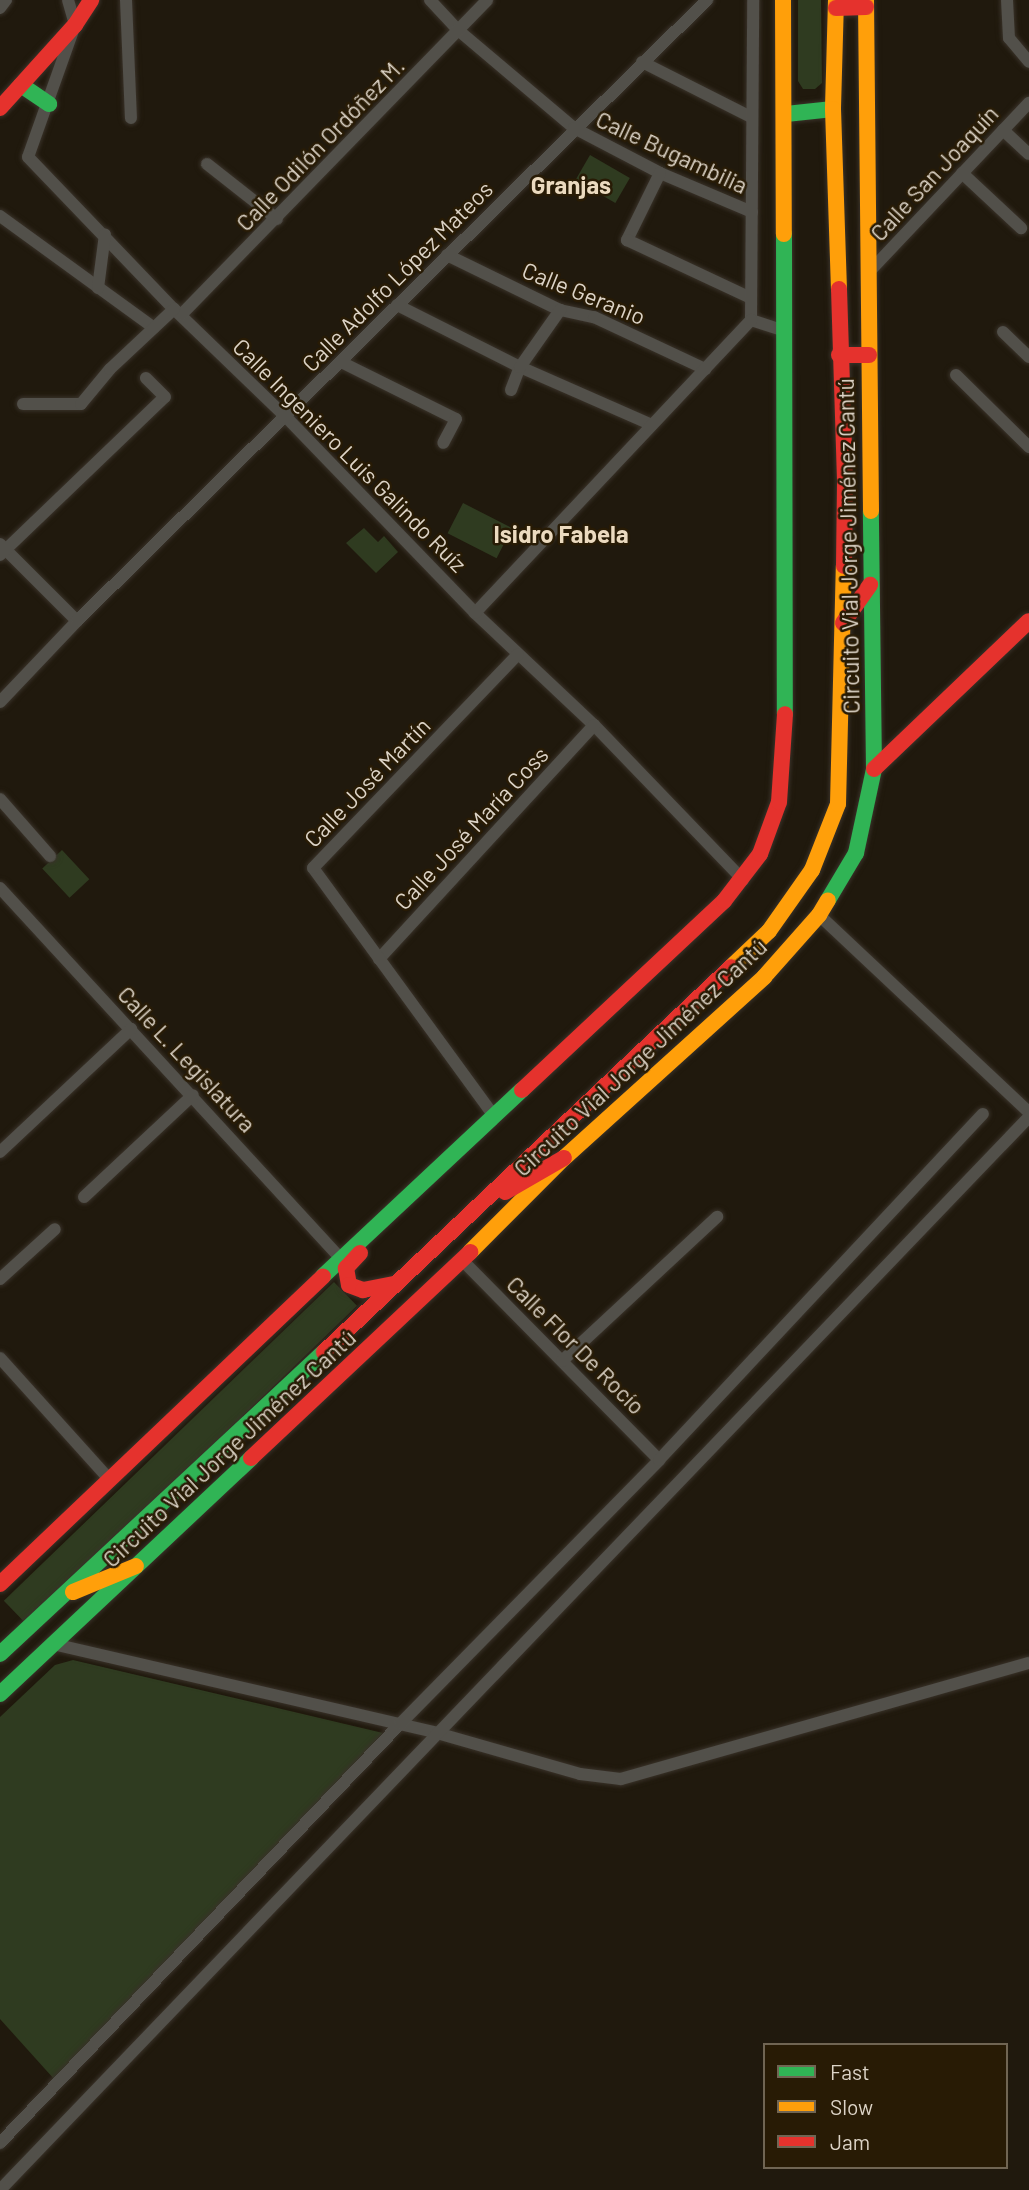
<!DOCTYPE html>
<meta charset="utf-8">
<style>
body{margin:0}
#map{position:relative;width:1029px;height:2190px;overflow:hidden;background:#20190d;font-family:Barlow,sans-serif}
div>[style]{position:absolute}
.green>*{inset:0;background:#2f3b20;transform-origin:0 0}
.roads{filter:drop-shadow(0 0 2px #393229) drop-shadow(0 0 2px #393229)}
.street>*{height:12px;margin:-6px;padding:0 6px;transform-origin:6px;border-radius:6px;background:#52504a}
.fast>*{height:16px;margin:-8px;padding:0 8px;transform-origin:8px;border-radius:8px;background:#30b455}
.slow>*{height:16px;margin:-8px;padding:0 8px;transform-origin:8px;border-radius:8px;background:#ff9f0a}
.jam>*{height:16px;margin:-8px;padding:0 8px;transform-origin:8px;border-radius:8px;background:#e5322d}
span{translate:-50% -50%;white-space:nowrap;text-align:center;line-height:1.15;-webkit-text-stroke:5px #281b05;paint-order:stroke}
.street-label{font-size:23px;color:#ddd4c7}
.neighbourhood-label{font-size:24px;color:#ebdabf;font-weight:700}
.legend{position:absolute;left:763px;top:2043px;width:245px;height:126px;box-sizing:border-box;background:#281b05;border:2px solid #706553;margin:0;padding:9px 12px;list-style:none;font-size:21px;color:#ddd4c7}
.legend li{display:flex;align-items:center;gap:14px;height:35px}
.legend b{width:35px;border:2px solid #706553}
</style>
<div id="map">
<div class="green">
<i style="clip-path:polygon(798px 0,821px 0,822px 83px,815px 89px,803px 89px,798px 81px)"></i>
<i style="left:590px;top:155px;width:46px;height:29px;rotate:30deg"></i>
<i style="left:463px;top:503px;width:55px;height:34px;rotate:27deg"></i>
<i style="clip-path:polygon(364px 528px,378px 542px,384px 536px,398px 552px,376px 573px,346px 543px)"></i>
<i style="left:62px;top:850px;width:40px;height:27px;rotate:47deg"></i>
<i style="left:334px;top:1282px;width:33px;height:459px;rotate:46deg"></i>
<i style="clip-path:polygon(73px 1660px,383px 1733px,54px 2079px,0 2019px,0 1717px,55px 1665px)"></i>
</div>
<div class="roads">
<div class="street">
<i style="left:68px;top:0;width:26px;rotate:74deg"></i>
<i style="left:75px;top:25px;width:140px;rotate:109.6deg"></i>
<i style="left:28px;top:157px;width:211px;rotate:46.2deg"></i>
<i style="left:174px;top:309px;width:156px;rotate:44deg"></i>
<i style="left:286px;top:417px;width:272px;rotate:46deg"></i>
<i style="left:475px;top:613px;width:163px;rotate:43.3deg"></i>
<i style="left:594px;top:725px;width:215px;rotate:46.1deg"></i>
<i style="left:126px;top:0;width:118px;rotate:87.6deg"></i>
<i style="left:430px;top:0;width:41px;rotate:47deg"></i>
<i style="left:458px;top:30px;width:152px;rotate:40.2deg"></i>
<i style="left:574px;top:128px;width:97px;rotate:27.6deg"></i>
<i style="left:660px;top:173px;width:100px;rotate:23deg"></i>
<i style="left:1007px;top:0;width:38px;rotate:87deg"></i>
<i style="left:1009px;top:38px;width:31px;rotate:50deg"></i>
<i style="left:0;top:8px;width:10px;rotate:-53deg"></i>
<i style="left:642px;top:62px;width:122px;rotate:26.8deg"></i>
<i style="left:1003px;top:130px;width:35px;rotate:43deg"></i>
<i style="left:207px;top:164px;width:89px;rotate:38.2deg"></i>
<i style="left:660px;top:173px;width:75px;rotate:116.2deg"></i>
<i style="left:627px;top:240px;width:137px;rotate:25.1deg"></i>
<i style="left:962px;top:173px;width:81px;rotate:43deg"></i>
<i style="left:0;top:216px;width:190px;rotate:36deg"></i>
<i style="left:447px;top:255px;width:126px;rotate:26deg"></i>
<i style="left:560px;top:310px;width:35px;rotate:12deg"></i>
<i style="left:594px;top:317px;width:123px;rotate:25.1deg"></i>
<i style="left:869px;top:272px;width:233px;rotate:-46.6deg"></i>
<i style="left:98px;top:288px;width:54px;rotate:-82.6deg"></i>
<i style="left:397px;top:305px;width:138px;rotate:26.8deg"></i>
<i style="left:520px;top:367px;width:144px;rotate:23.7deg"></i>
<i style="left:181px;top:315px;width:439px;rotate:-45.8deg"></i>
<i style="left:751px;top:320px;width:320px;rotate:-89.6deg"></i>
<i style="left:751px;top:320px;width:36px;rotate:18deg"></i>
<i style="left:1003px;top:332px;width:36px;rotate:44deg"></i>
<i style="left:341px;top:362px;width:128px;rotate:26.4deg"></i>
<i style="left:456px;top:419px;width:27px;rotate:118deg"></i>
<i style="left:956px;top:375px;width:103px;rotate:44.6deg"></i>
<i style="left:511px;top:390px;width:25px;rotate:-69deg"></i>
<i style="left:520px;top:367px;width:70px;rotate:-54.9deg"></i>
<i style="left:23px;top:404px;width:58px"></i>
<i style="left:81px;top:404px;width:45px;rotate:-50.4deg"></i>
<i style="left:110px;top:369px;width:88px;rotate:-43.2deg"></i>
<i style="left:0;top:544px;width:109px;rotate:45deg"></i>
<i style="left:0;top:555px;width:228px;rotate:-43.8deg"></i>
<i style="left:165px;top:397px;width:27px;rotate:-135deg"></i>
<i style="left:475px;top:613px;width:403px;rotate:-46.7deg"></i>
<i style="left:0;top:702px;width:112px;rotate:-46.5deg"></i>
<i style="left:77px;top:621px;width:885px;rotate:-44.59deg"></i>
<i style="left:0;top:799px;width:76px;rotate:48.7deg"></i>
<i style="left:0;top:888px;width:504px;rotate:47.41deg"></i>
<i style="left:819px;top:915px;width:288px;rotate:43.2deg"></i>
<i style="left:379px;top:959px;width:318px;rotate:-47.4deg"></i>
<i style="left:494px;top:1116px;width:307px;rotate:-126.1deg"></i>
<i style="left:313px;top:868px;width:296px;rotate:-46.2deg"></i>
<i style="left:0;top:1152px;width:180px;rotate:-43.2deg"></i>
<i style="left:84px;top:1197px;width:149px;rotate:-43.1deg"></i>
<i style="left:462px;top:1260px;width:281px;rotate:45.4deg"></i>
<i style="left:0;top:1279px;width:74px;rotate:-42.3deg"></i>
<i style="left:0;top:1358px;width:164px;rotate:48deg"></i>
<i style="left:562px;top:1361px;width:212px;rotate:-42.9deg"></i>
<i style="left:53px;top:1644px;width:394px;rotate:13deg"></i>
<i style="left:437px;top:1733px;width:149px;rotate:16deg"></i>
<i style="left:580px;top:1774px;width:41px;rotate:7deg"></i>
<i style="left:621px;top:1779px;width:424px;rotate:-15.9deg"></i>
<i style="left:0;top:2143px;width:579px;rotate:-46.33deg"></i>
<i style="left:400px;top:1724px;width:370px;rotate:-45.5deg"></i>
<i style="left:659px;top:1460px;width:474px;rotate:-46.9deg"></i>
<i style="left:0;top:2190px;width:1487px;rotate:-46.2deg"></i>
</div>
<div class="fast">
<i style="left:21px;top:85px;width:34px;rotate:34deg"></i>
<i style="left:786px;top:114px;width:47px;rotate:-6.1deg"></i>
<i style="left:784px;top:234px;width:480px;rotate:89.9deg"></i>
<i style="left:828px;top:900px;width:55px;rotate:-59.2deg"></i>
<i style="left:856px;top:853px;width:86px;rotate:-77.9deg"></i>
<i style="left:874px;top:769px;width:258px;rotate:-90.7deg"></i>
<i style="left:323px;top:1276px;width:272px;rotate:-43.1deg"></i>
<i style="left:0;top:1654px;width:443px;rotate:-43deg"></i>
<i style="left:0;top:1694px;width:345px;rotate:-43.2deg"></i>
</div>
<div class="slow">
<i style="left:783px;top:0;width:234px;rotate:89.8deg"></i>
<i style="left:836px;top:0;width:109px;rotate:91.6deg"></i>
<i style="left:833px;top:109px;width:180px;rotate:88.1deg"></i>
<i style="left:866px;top:0;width:511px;rotate:89.44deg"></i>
<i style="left:731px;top:967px;width:52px;rotate:-43.5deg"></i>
<i style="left:769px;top:931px;width:75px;rotate:-54.8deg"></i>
<i style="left:812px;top:870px;width:71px;rotate:-68.5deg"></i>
<i style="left:838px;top:804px;width:238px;rotate:-88.6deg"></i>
<i style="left:470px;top:1252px;width:133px;rotate:-45deg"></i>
<i style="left:564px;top:1158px;width:270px;rotate:-42.1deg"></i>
<i style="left:764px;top:977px;width:83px;rotate:-48.4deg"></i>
<i style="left:819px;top:915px;width:17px;rotate:-59deg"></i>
<i style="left:73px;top:1592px;width:68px;rotate:-22.4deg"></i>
</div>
<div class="jam">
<i style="left:836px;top:8px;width:30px;rotate:-2deg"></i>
<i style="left:0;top:108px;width:112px;rotate:-47.9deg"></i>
<i style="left:75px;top:25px;width:30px;rotate:-57deg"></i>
<i style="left:839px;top:289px;width:194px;rotate:88.2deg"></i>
<i style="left:845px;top:483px;width:83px;rotate:90.7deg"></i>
<i style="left:839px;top:355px;width:30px"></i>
<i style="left:843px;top:623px;width:47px;rotate:-54.6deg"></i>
<i style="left:874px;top:769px;width:214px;rotate:-43.7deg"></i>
<i style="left:522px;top:1090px;width:277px;rotate:-43.1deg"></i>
<i style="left:724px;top:901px;width:59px;rotate:-52.5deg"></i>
<i style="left:760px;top:854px;width:55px;rotate:-69.9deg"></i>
<i style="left:779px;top:802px;width:88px;rotate:-86.1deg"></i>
<i style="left:505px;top:1192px;width:68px;rotate:-30deg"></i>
<i style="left:360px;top:1253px;width:21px;rotate:133deg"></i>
<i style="left:346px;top:1268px;width:17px;rotate:80deg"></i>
<i style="left:349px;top:1285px;width:15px;rotate:20deg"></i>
<i style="left:363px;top:1290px;width:31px;rotate:-11deg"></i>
<i style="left:324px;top:1352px;width:560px;rotate:-43.41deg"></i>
<i style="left:251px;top:1458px;width:301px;rotate:-43.2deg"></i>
<i style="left:0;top:1584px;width:446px;rotate:-43.6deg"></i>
</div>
</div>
<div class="street-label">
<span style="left:320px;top:144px;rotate:-46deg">Calle Odilón Ordóñez M.</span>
<span style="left:672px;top:152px;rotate:25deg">Calle Bugambilia</span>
<span style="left:934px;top:173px;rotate:-47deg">Calle San Joaquín</span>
<span style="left:397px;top:276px;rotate:-45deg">Calle Adolfo López Mateos</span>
<span style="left:584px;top:293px;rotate:22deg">Calle Geranio</span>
<span style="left:350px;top:455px;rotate:45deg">Calle Ingeniero Luis Galindo Ruíz</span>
<span style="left:848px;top:546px;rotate:-91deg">Circuito Vial Jorge Jiménez Cantú</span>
<span style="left:367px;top:782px;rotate:-46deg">Calle José Martín</span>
<span style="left:471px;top:828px;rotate:-47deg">Calle José María Coss</span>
<span style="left:640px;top:1057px;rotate:-43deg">Circuito Vial Jorge Jiménez Cantú</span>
<span style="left:187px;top:1059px;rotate:47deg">Calle L. Legislatura</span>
<span style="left:576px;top:1345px;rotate:45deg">Calle Flor De Rocío</span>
<span style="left:229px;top:1448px;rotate:-43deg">Circuito Vial Jorge Jiménez Cantú</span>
</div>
<div class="neighbourhood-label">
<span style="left:571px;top:185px">Granjas</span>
<span style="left:561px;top:534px">Isidro Fabela</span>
</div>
<ul class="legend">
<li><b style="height:9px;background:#30b455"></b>Fast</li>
<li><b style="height:9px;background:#ff9f0a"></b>Slow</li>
<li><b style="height:9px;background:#e5322d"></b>Jam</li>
</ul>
</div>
